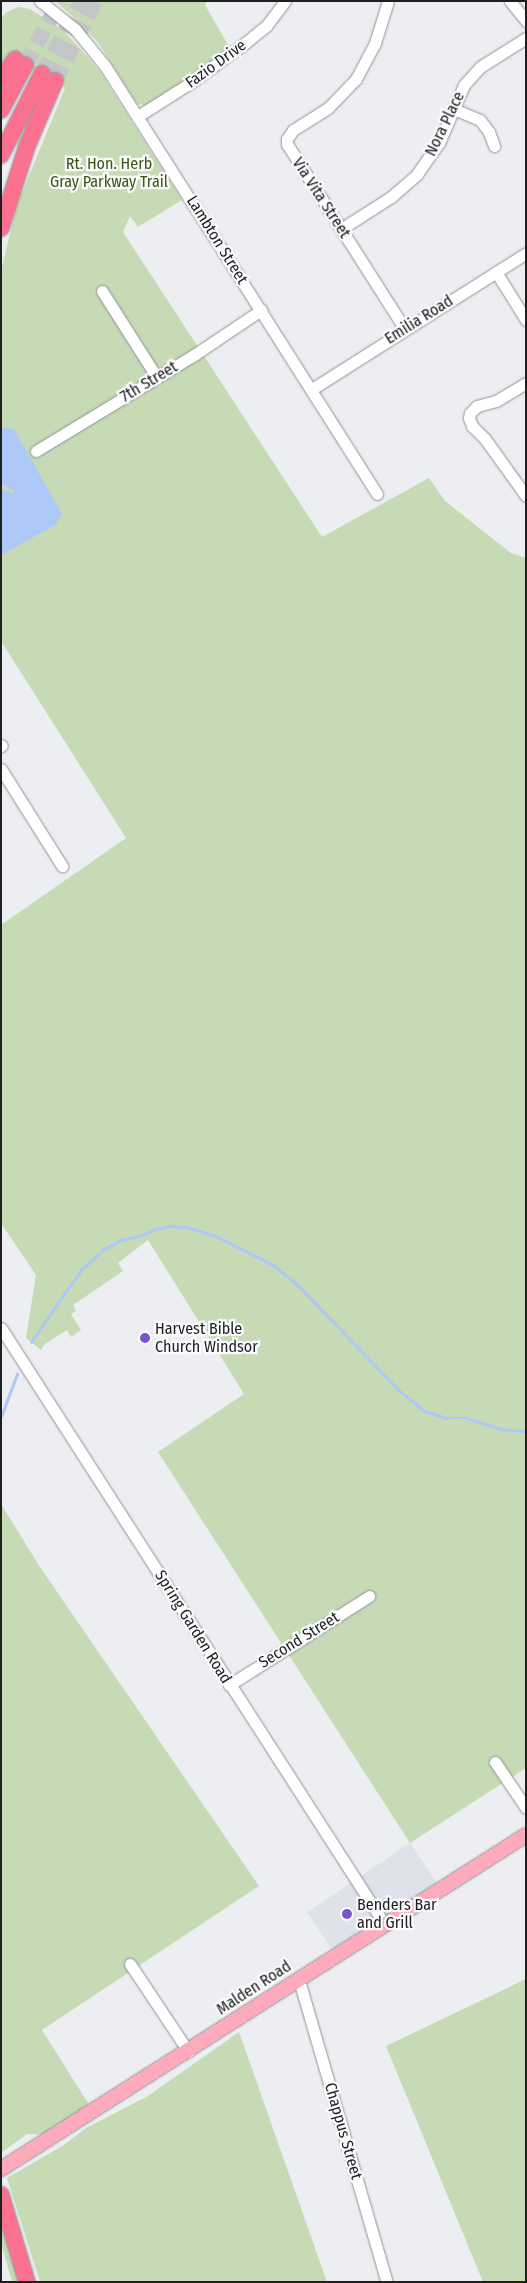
<!DOCTYPE html>
<style>
body{margin:0}
#map{position:relative;width:527px;height:2283px;overflow:hidden;background:#edeef1;font-family:"Fira Sans Condensed",sans-serif}
div>[style]{position:absolute}
.built>*{inset:0;background:#dfe1eb;transform-origin:0 0}
.green>*{inset:0;background:#c6dab6}
.water>*{inset:0;background:#abc8f6}
.stream>*{height:2.5px;margin:-1.25px;padding:0 1.25px;transform-origin:1.25px;border-radius:1.25px;background:#abc8f6}
.highway-tunnel>*{height:16px;margin-top:-8px;transform-origin:0;background:repeating-linear-gradient(90deg,#c4c5c7 0 16px,transparent 0 24px)}
.roads{filter:drop-shadow(0 0 1px #939396) drop-shadow(0 0 1px #939396)}
.minor>*{height:11px;margin:-5.5px;padding:0 5.5px;transform-origin:5.5px;border-radius:5.5px;background:#fff}
.major>*{height:14px;margin:-7px;padding:0 7px;transform-origin:7px;border-radius:7px;background:#fcaabc}
.highway>*{height:16px;margin:-8px;padding:0 8px;transform-origin:8px;border-radius:8px;background:#fa7290}
.dots>*{width:14px;height:14px;translate:-50% -50%;box-sizing:border-box;border:2px solid #fbfbfe;border-radius:50%}
span{translate:-50% -50%;white-space:nowrap;text-align:center;line-height:1.15;-webkit-text-stroke:4.5px #fbfbfe;paint-order:stroke}
.street-label{font-size:16px;color:#1f1f20}
.park-label{font-size:16px;color:#385710}
.poi-label{font-size:16px;color:#1f1f20}
.left{translate:0 -50%;text-align:left}
.frame{position:absolute;inset:0;border:2px solid #1f1f20;pointer-events:none}
</style>
<div id="map">
<div class="built">
<i style="left:410px;top:1843px;width:55px;height:124px;rotate:56deg"></i>
</div>
<div class="green">
<i style="clip-path:polygon(55px 1px,208px 1px,205px 5px,230px 48px,147px 111px,144px 105px,137px 104px,99px 44px,78px 21px)"></i>
<i style="clip-path:polygon(18px 7px,30px 9px,63px 30px,99px 70px,182px 200px,138px 227px,130px 216px,123px 232px,322px 537px,429px 478px,445px 501px,511px 553px,526px 558px,526px 1768px,410px 1843px,158px 1452px,244px 1394px,148px 1240px,118px 1263px,123px 1271px,73px 1305px,76px 1311px,71px 1314px,81px 1330px,71px 1337px,67px 1330px,45px 1344px,41px 1350px,26px 1338px,36px 1275px,1px 1223px,1px 925px,126px 838px,1px 641px,1px 271px,17px 205px,65px 88px,7px 55px,1px 65px,1px 19px,5px 13px)"></i>
<i style="clip-path:polygon(1px 1504px,40px 1567px,259px 1886px,42px 2030px,93px 2111px,54px 2135px,27px 2134px,1px 2153px)"></i>
<i style="clip-path:polygon(526px 1979px,526px 2282px,483px 2282px,386px 2046px)"></i>
<i style="clip-path:polygon(239px 2032px,327px 2282px,40px 2282px,7px 2178px,64px 2145px,86px 2128px,148px 2096px)"></i>
<i style="clip-path:polygon(1px 2219px,20px 2282px,12px 2282px,1px 2243px)"></i>
</div>
<div class="water">
<i style="clip-path:polygon(1px 428px,14px 429px,62px 514px,55px 525px,1px 555px,1px 489px,12px 493px,15px 491px,1px 484px)"></i>
</div>
<div class="stream">
<i style="left:31px;top:1342px;width:88px;rotate:-55.2deg"></i>
<i style="left:81px;top:1270px;width:31px;rotate:-42deg"></i>
<i style="left:104px;top:1249px;width:18px;rotate:-29deg"></i>
<i style="left:120px;top:1240px;width:20px;rotate:-11deg"></i>
<i style="left:140px;top:1236px;width:17px;rotate:-25deg"></i>
<i style="left:155px;top:1229px;width:15px;rotate:-11deg"></i>
<i style="left:170px;top:1226px;width:17px;rotate:3deg"></i>
<i style="left:187px;top:1227px;width:30px;rotate:17deg"></i>
<i style="left:216px;top:1236px;width:66px;rotate:27deg"></i>
<i style="left:275px;top:1266px;width:31px;rotate:40deg"></i>
<i style="left:299px;top:1286px;width:146px;rotate:46.1deg"></i>
<i style="left:400px;top:1391px;width:32px;rotate:39deg"></i>
<i style="left:425px;top:1411px;width:23px;rotate:18deg"></i>
<i style="left:447px;top:1418px;width:20px"></i>
<i style="left:467px;top:1418px;width:36px;rotate:18deg"></i>
<i style="left:501px;top:1429px;width:25px;rotate:5deg"></i>
<i style="left:1px;top:1417px;width:46px;rotate:-69.6deg"></i>
</div>
<div class="highway-tunnel">
<i style="left:25px;top:65px;width:73px;rotate:-61.3deg"></i>
<i style="left:42px;top:74px;width:83px;rotate:-61.3deg"></i>
<i style="left:55px;top:81px;width:89px;rotate:-63.4deg"></i>
</div>
<div class="roads">
<div class="minor">
<i style="left:40px;top:1px;width:45px;rotate:38.7deg"></i>
<i style="left:75px;top:29px;width:48px;rotate:51deg"></i>
<i style="left:105px;top:66px;width:507px;rotate:57.56deg"></i>
<i style="left:388px;top:1px;width:44px;rotate:107.2deg"></i>
<i style="left:375px;top:43px;width:41px;rotate:117.8deg"></i>
<i style="left:356px;top:79px;width:40px;rotate:134deg"></i>
<i style="left:328px;top:108px;width:41px;rotate:147.8deg"></i>
<i style="left:293px;top:130px;width:11px;rotate:124deg"></i>
<i style="left:287px;top:139px;width:5px;rotate:90deg"></i>
<i style="left:287px;top:144px;width:219px;rotate:57.5deg"></i>
<i style="left:510px;top:1px;width:26px;rotate:51deg"></i>
<i style="left:454px;top:109px;width:28px;rotate:23deg"></i>
<i style="left:480px;top:120px;width:15px;rotate:53deg"></i>
<i style="left:489px;top:132px;width:15px;rotate:70deg"></i>
<i style="left:138px;top:116px;width:62px;rotate:-32.4deg"></i>
<i style="left:190px;top:83px;width:68px;rotate:-36deg"></i>
<i style="left:245px;top:43px;width:28px;rotate:-39deg"></i>
<i style="left:267px;top:25px;width:30px;rotate:-53deg"></i>
<i style="left:341px;top:229px;width:59px;rotate:-32.6deg"></i>
<i style="left:391px;top:197px;width:35px;rotate:-41deg"></i>
<i style="left:417px;top:174px;width:38px;rotate:-55deg"></i>
<i style="left:439px;top:143px;width:63px;rotate:-66.7deg"></i>
<i style="left:464px;top:85px;width:24px;rotate:-48deg"></i>
<i style="left:480px;top:67px;width:54px;rotate:-32.2deg"></i>
<i style="left:496px;top:272px;width:57px;rotate:58deg"></i>
<i style="left:102px;top:291px;width:101px;rotate:57.6deg"></i>
<i style="left:526px;top:383px;width:35px;rotate:149deg"></i>
<i style="left:496px;top:401px;width:20px;rotate:165deg"></i>
<i style="left:477px;top:406px;width:10px;rotate:135deg"></i>
<i style="left:470px;top:413px;width:5px;rotate:101deg"></i>
<i style="left:469px;top:418px;width:9px;rotate:69deg"></i>
<i style="left:472px;top:426px;width:18px;rotate:45deg"></i>
<i style="left:485px;top:439px;width:70px;rotate:54.3deg"></i>
<i style="left:312px;top:389px;width:254px;rotate:-32.4deg"></i>
<i style="left:36px;top:451px;width:185px;rotate:-31.3deg"></i>
<i style="left:194px;top:355px;width:81px;rotate:-33.9deg"></i>
<i style="left:1px;top:746px;width:1px;rotate:-45deg"></i>
<i style="left:1px;top:769px;width:115px;rotate:57.8deg"></i>
<i style="left:1px;top:1328px;width:710px;rotate:57.25deg"></i>
<i style="left:229px;top:1685px;width:166px;rotate:-32.4deg"></i>
<i style="left:495px;top:1762px;width:55px;rotate:56deg"></i>
<i style="left:130px;top:1964px;width:105px;rotate:56.3deg"></i>
<i style="left:299px;top:1980px;width:315px;rotate:73.8deg"></i>
</div>
<div class="major">
<i style="left:1px;top:2169px;width:622px;rotate:-32.46deg"></i>
</div>
<div class="highway">
<i style="left:1px;top:80px;width:25px;rotate:-56deg"></i>
<i style="left:1px;top:110px;width:51px;rotate:-61.9deg"></i>
<i style="left:1px;top:155px;width:91px;rotate:-63.2deg"></i>
<i style="left:1px;top:228px;width:86px;rotate:-72.4deg"></i>
<i style="left:27px;top:146px;width:71px;rotate:-66.7deg"></i>
<i style="left:1px;top:2195px;width:91px;rotate:73.4deg"></i>
</div>
</div>
<div class="dots">
<i style="left:145px;top:1338px;background:#7854cd"></i>
<i style="left:347px;top:1914px;background:#7854cd"></i>
</div>
<div class="street-label">
<span style="left:216px;top:64px;rotate:-36deg">Fazio Drive</span>
<span style="left:445px;top:124px;rotate:-64deg">Nora Place</span>
<span style="left:321px;top:198px;rotate:57deg">Via Vita Street</span>
<span style="left:217px;top:240px;rotate:58deg">Lambton Street</span>
<span style="left:419px;top:320px;rotate:-32deg">Emilia Road</span>
<span style="left:149px;top:382px;rotate:-31deg">7th Street</span>
<span style="left:193px;top:1627px;rotate:58deg">Spring Garden Road</span>
<span style="left:299px;top:1640px;rotate:-32deg">Second Street</span>
<span style="left:254px;top:1988px;rotate:-33deg">Malden Road</span>
<span style="left:343px;top:2131px;rotate:74deg">Chappus Street</span>
</div>
<div class="park-label">
<span style="left:109px;top:173px">Rt. Hon. Herb<br>Gray Parkway Trail</span>
</div>
<div class="poi-label">
<span class="left" style="left:155px;top:1338px">Harvest Bible<br>Church Windsor</span>
<span class="left" style="left:357px;top:1914px">Benders Bar<br>and Grill</span>
</div>
<div class="frame"></div>
</div>
